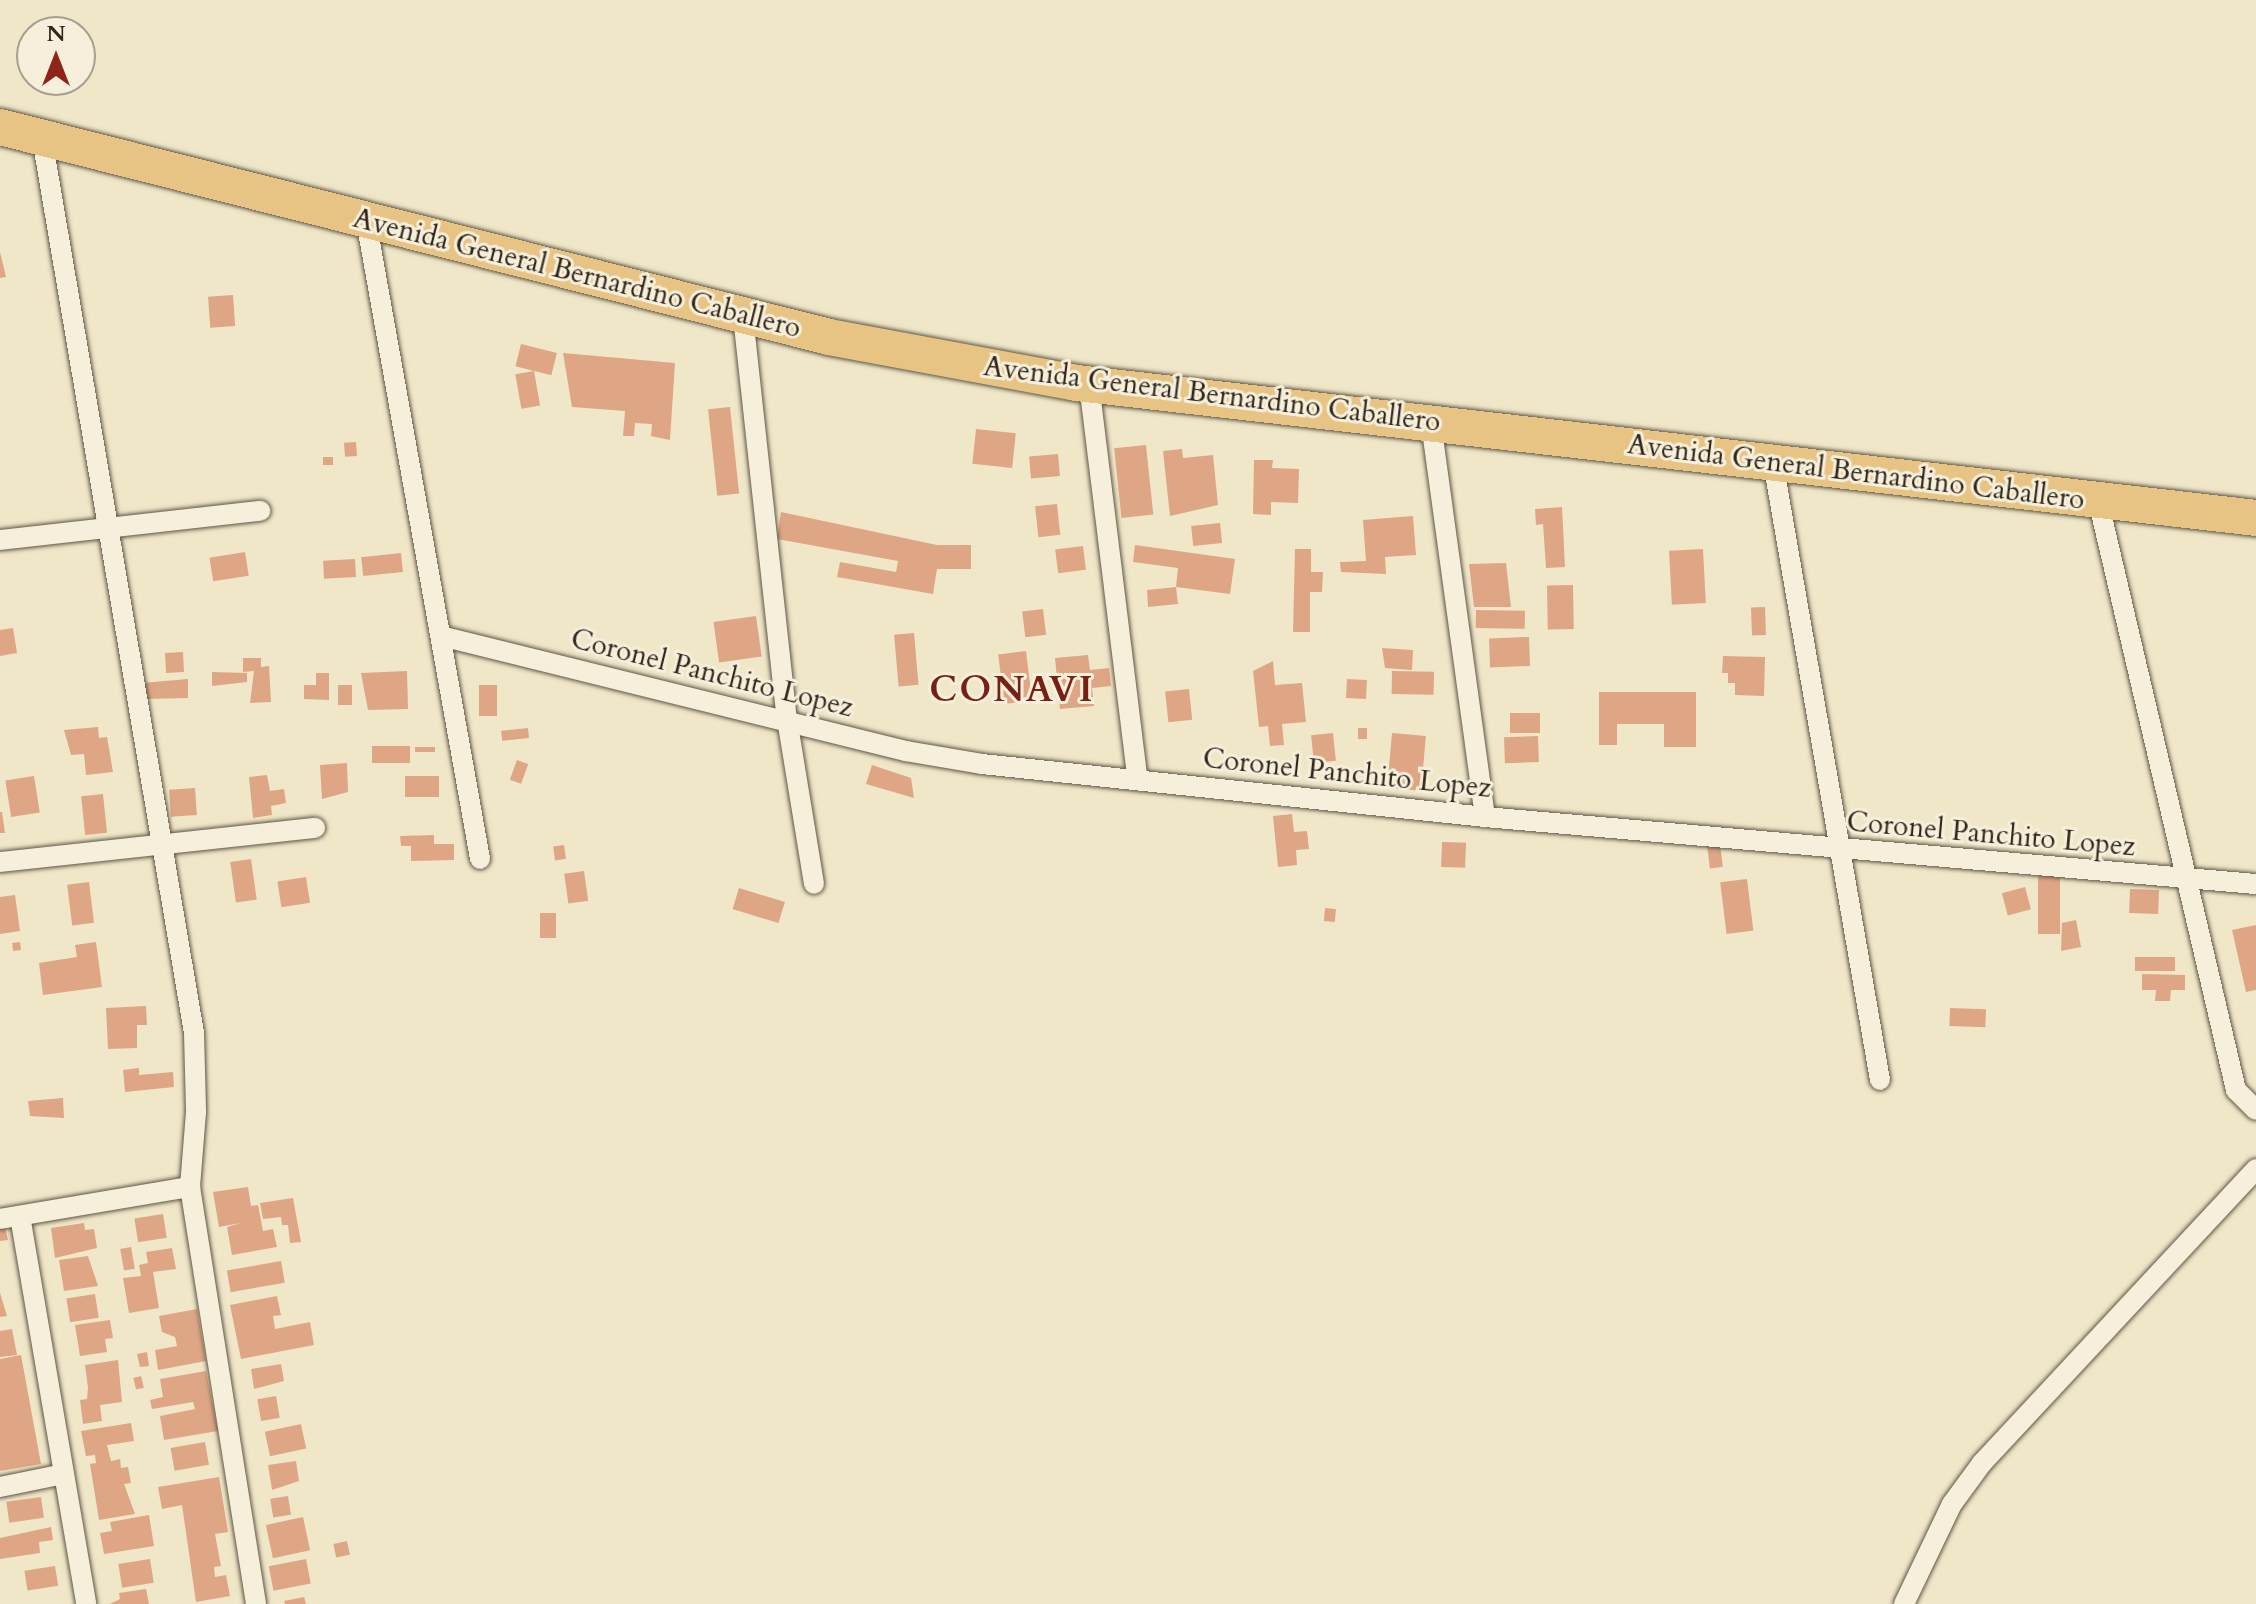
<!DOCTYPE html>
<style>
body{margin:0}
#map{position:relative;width:2256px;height:1604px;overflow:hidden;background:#f0e7c9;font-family:Cardo,serif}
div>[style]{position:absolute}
.building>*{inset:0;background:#dea685;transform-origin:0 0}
.roads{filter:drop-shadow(0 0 2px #5f5645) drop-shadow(0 0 2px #5f5645)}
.street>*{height:20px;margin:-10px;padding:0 10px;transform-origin:10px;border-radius:10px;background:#f5efdc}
.highway>*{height:36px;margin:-18px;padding:0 18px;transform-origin:18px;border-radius:18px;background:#e8c484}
span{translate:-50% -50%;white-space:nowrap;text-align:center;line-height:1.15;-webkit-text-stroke:6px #f5efdc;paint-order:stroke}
.street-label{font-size:28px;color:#2f2519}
.district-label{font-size:36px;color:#7a1f14;font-weight:700;letter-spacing:2px}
.north{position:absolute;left:16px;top:16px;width:80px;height:80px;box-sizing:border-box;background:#f5efdc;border:2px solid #a69e8e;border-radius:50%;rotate:0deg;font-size:22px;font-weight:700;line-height:32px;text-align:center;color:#2f2519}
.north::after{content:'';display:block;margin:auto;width:28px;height:36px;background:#8f2418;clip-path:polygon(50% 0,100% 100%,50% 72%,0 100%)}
</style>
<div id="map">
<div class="building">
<i style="clip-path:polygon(0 252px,6px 277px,0 278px)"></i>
<i style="left:233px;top:295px;width:31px;height:25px;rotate:86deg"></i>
<i style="left:521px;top:344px;width:37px;height:23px;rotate:14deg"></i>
<i style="clip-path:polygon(563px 353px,675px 363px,670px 440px,651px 436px,652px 424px,635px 423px,634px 436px,623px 436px,625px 411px,572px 407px)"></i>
<i style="left:534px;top:371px;width:35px;height:19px;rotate:80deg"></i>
<i style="left:730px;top:407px;width:87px;height:22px;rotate:84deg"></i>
<i style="left:976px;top:429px;width:40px;height:35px;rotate:6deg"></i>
<i style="left:356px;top:442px;width:14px;height:12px;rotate:86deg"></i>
<i style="left:1146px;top:445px;width:70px;height:32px;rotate:84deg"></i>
<i style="clip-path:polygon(1182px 449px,1183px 458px,1213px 455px,1218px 505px,1170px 516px,1163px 451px)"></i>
<i style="left:1058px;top:454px;width:22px;height:29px;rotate:85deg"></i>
<i style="left:323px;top:457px;width:10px;height:8px"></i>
<i style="clip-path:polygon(1254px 460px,1273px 460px,1272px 468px,1299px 469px,1298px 503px,1271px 502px,1271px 515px,1253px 514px)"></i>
<i style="left:1057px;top:504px;width:31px;height:22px;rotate:84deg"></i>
<i style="clip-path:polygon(1562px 507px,1565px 567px,1546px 568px,1543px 524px,1536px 525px,1535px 509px)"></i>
<i style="clip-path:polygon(781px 512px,937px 545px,971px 545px,971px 569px,937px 569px,933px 594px,837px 577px,840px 562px,896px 572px,898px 561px,777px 539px)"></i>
<i style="clip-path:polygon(1413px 516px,1416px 555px,1385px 557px,1386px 574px,1341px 572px,1340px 562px,1366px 561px,1363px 520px)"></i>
<i style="left:1220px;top:523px;width:20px;height:29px;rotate:84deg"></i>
<i style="clip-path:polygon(1135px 545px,1235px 559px,1230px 594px,1176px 587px,1178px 604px,1148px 607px,1147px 590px,1176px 587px,1178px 568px,1133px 562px)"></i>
<i style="left:1083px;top:546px;width:24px;height:28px;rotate:83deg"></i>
<i style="clip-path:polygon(1295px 549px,1311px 549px,1311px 572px,1323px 572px,1322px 592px,1310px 592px,1310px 632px,1293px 632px)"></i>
<i style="left:1703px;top:549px;width:54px;height:34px;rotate:87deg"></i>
<i style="left:245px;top:552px;width:24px;height:36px;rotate:81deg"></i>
<i style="left:401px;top:553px;width:19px;height:40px;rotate:84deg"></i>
<i style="left:355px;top:559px;width:18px;height:32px;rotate:87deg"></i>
<i style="clip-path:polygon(1506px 563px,1511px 607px,1474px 607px,1469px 564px)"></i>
<i style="left:1573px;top:585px;width:44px;height:26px;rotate:89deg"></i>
<i style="left:1765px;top:607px;width:28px;height:14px;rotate:88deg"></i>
<i style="left:1043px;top:609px;width:26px;height:21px;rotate:83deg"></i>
<i style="left:1476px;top:610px;width:49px;height:18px;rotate:1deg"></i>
<i style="left:756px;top:616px;width:41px;height:43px;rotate:82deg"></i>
<i style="clip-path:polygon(13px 628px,17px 653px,0 656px,0 630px)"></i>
<i style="left:914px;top:633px;width:52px;height:20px;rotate:85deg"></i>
<i style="left:1529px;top:637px;width:29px;height:40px;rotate:88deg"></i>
<i style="clip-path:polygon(1382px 648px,1413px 650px,1412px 670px,1385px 668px)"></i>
<i style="left:1026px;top:651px;width:50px;height:28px;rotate:83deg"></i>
<i style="left:183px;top:652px;width:20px;height:18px;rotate:87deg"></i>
<i style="clip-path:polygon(1088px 655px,1090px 670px,1109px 668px,1111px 686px,1092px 688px,1094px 706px,1060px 709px,1055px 658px)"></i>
<i style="clip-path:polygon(1723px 656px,1765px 657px,1764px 696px,1735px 695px,1735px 683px,1728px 683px,1728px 673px,1722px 673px)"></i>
<i style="clip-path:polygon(243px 658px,261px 658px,261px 667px,269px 666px,271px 702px,250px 703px,254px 671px,243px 672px)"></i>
<i style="clip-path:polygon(1273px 661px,1275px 685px,1302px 683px,1306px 722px,1282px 724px,1284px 745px,1270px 746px,1268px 726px,1259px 727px,1253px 671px)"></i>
<i style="clip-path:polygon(407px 671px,408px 709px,368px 710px,361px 673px)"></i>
<i style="left:1392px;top:671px;width:42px;height:23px;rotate:1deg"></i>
<i style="clip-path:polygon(212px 672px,247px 673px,247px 682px,212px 686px)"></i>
<i style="clip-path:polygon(316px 673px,329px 673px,329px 700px,304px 699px,304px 685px,316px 685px)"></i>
<i style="clip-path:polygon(188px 679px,188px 698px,143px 699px,142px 683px)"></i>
<i style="left:1347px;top:679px;width:20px;height:19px;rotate:3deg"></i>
<i style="left:338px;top:685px;width:14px;height:20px"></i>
<i style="left:479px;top:685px;width:18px;height:31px"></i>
<i style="left:1189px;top:689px;width:31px;height:24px;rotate:84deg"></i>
<i style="clip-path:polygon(1599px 692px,1696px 692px,1696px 747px,1664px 747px,1664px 724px,1617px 724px,1617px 745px,1599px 745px)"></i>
<i style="left:1510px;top:713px;width:30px;height:20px"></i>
<i style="clip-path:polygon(98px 727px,99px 738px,107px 737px,113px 772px,86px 775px,84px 754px,71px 755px,64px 730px)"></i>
<i style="left:528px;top:728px;width:10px;height:27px;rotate:84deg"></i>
<i style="left:1358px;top:728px;width:9px;height:11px"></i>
<i style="left:1333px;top:733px;width:28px;height:22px;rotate:84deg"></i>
<i style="left:1392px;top:733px;width:34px;height:55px;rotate:5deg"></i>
<i style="left:1538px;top:736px;width:26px;height:34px;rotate:88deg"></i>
<i style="left:410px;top:746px;width:17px;height:38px;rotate:90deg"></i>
<i style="left:435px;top:747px;width:5px;height:20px;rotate:90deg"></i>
<i style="left:517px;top:760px;width:12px;height:21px;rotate:20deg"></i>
<i style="clip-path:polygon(347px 763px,348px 792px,322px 799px,320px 765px)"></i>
<i style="clip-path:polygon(872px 765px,911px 778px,914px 798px,866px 784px)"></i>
<i style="clip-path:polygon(267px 775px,270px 791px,284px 789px,286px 803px,271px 806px,272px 815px,253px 818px,249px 777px)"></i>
<i style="left:34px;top:776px;width:37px;height:29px;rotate:81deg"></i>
<i style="left:439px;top:776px;width:21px;height:34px;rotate:90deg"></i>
<i style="left:195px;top:788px;width:27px;height:26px;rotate:86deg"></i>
<i style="left:103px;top:794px;width:39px;height:22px;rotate:84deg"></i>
<i style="clip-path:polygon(0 812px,2px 812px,5px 833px,0 833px)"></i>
<i style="clip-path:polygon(1292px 814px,1294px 832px,1307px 831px,1309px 849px,1296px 850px,1297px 865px,1278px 867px,1273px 816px)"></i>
<i style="clip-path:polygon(434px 835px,434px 844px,454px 844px,454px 860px,411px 861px,411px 846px,401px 846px,400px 836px)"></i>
<i style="left:1442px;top:842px;width:24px;height:25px;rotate:2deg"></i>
<i style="left:1720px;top:844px;width:23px;height:13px;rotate:83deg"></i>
<i style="left:564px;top:845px;width:14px;height:11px;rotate:82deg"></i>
<i style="left:251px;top:859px;width:41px;height:21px;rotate:82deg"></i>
<i style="left:584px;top:871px;width:30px;height:20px;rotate:82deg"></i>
<i style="left:2038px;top:876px;width:22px;height:58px"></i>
<i style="left:306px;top:877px;width:26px;height:29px;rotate:81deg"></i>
<i style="left:1747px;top:879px;width:52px;height:27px;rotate:83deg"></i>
<i style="left:89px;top:882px;width:41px;height:22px;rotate:83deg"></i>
<i style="left:2025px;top:887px;width:23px;height:24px;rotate:75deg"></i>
<i style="left:739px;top:888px;width:48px;height:22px;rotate:17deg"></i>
<i style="left:2130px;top:889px;width:29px;height:24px;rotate:2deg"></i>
<i style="clip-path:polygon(15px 895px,20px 931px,0 934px,0 897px)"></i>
<i style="left:1325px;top:908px;width:11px;height:13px;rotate:5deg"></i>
<i style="left:540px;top:913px;width:16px;height:25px"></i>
<i style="clip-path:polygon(2076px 920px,2081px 947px,2061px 951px,2062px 923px)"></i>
<i style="clip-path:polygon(2256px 925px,2256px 990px,2246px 992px,2232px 930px)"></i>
<i style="left:20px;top:942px;width:8px;height:8px;rotate:83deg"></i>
<i style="clip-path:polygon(96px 942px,102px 987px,43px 995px,39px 963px,77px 957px,75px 945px)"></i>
<i style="left:2135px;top:957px;width:40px;height:14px"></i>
<i style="clip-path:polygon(2142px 974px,2185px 975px,2185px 990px,2171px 990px,2170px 1001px,2155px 1001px,2156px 990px,2142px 990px)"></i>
<i style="clip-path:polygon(146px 1006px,147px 1025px,137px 1025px,137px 1048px,108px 1049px,106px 1008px)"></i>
<i style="left:1950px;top:1008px;width:36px;height:18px;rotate:2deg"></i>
<i style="clip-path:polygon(139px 1068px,139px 1075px,173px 1072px,174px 1087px,125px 1092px,123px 1070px)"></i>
<i style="clip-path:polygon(63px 1098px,64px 1118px,30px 1116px,28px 1101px)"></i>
<i style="clip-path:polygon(248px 1187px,251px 1206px,258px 1205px,263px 1231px,273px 1229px,277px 1247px,232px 1255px,227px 1227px,241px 1223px,219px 1227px,213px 1192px)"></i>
<i style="clip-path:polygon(293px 1198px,301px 1242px,290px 1243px,288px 1225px,282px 1225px,281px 1217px,263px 1219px,260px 1203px)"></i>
<i style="left:163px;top:1214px;width:24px;height:29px;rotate:81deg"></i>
<i style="clip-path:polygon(84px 1223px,85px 1230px,94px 1229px,97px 1248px,55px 1258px,51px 1228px)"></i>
<i style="clip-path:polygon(0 1227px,5px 1227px,8px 1240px,0 1241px)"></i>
<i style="left:131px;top:1247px;width:22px;height:11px;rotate:80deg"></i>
<i style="clip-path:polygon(172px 1248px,176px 1269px,153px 1272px,159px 1308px,129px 1313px,123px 1278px,141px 1276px,139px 1265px,148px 1263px,146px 1252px)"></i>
<i style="clip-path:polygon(88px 1256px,98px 1286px,64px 1291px,59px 1260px)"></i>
<i style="left:281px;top:1261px;width:22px;height:55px;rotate:80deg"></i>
<i style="clip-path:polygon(0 1293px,7px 1316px,0 1317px)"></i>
<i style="left:95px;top:1294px;width:24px;height:29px;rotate:81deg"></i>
<i style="clip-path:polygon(277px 1296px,281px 1315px,273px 1316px,275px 1329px,310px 1322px,314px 1345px,241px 1359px,230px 1305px)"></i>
<i style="clip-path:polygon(197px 1309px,206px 1361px,158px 1370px,155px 1350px,177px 1346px,175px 1337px,162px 1332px,159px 1316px)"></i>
<i style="clip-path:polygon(110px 1320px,113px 1338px,105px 1339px,107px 1352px,80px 1356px,75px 1325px)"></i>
<i style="clip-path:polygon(12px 1329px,17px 1355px,0 1357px,0 1331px)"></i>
<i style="clip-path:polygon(147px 1352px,149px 1366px,140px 1367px,137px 1354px)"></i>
<i style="clip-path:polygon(21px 1355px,41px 1464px,0 1471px,0 1359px)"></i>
<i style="clip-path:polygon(118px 1360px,122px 1402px,100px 1405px,102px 1421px,83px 1424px,80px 1400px,87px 1399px,88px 1388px,85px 1365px)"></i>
<i style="clip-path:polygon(281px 1364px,284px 1381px,254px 1389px,251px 1369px)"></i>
<i style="clip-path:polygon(206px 1371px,218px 1431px,164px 1440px,160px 1416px,195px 1409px,193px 1402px,152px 1409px,150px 1400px,163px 1397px,160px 1379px)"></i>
<i style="left:141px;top:1376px;width:12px;height:8px;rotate:76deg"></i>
<i style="left:276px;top:1396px;width:22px;height:19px;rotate:80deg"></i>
<i style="clip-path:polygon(131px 1423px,134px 1441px,107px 1445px,111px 1461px,120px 1459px,121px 1468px,128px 1467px,131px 1483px,124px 1484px,135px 1514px,99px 1520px,90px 1464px,96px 1463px,95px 1455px,86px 1456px,81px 1431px)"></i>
<i style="left:301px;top:1424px;width:25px;height:37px;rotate:78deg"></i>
<i style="left:205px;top:1442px;width:23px;height:35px;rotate:80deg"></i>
<i style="clip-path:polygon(296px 1461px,299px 1481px,272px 1490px,268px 1465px)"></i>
<i style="clip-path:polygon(219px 1477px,228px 1532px,215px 1534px,221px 1566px,214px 1567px,215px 1577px,226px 1575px,230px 1596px,196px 1602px,182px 1505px,162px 1509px,158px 1487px)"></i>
<i style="left:288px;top:1496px;width:19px;height:18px;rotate:81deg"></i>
<i style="left:41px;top:1497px;width:21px;height:35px;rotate:82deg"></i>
<i style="clip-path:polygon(149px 1515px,154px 1546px,104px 1554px,100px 1533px,112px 1531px,110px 1522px)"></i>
<i style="left:303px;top:1517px;width:34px;height:38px;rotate:78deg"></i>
<i style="clip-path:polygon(51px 1527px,53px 1540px,39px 1542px,40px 1553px,0 1559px,0 1538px)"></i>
<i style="left:347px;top:1541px;width:14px;height:14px;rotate:78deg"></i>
<i style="left:150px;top:1559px;width:24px;height:32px;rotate:81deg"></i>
<i style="left:306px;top:1559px;width:25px;height:38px;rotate:79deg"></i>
<i style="left:55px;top:1566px;width:20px;height:31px;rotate:81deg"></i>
<i style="clip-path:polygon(146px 1589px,149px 1604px,110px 1604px,120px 1599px,119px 1593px)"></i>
<i style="clip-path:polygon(304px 1597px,306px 1604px,285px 1604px,284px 1601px)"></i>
</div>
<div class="roads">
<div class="street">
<i style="left:42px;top:138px;width:908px;rotate:80.36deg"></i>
<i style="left:194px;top:1033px;width:79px;rotate:88.5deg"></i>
<i style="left:196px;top:1112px;width:75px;rotate:94.6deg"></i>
<i style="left:190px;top:1187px;width:422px;rotate:81deg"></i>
<i style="left:366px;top:220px;width:649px;rotate:79.88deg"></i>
<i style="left:743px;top:316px;width:405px;rotate:83.8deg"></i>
<i style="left:787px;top:719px;width:167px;rotate:80.7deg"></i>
<i style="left:1089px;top:384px;width:396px;rotate:83deg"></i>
<i style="left:1431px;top:423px;width:398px;rotate:82.2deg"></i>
<i style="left:1773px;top:462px;width:627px;rotate:80.18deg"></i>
<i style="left:2098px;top:500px;width:606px;rotate:76.84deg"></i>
<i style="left:2236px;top:1090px;width:28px;rotate:45deg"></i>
<i style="left:0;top:540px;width:262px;rotate:-6.4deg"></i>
<i style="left:445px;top:637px;width:475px;rotate:13.9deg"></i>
<i style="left:906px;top:751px;width:77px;rotate:9.7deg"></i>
<i style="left:982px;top:764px;width:506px;rotate:6.01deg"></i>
<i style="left:1485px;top:817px;width:774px;rotate:4.97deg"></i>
<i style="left:0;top:862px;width:317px;rotate:-6.2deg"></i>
<i style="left:20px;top:1216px;width:394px;rotate:80.3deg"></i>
<i style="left:0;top:1219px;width:193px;rotate:-9.6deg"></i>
<i style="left:0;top:1487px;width:65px;rotate:-11.5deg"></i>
<i style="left:1904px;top:1604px;width:111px;rotate:-64.4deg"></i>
<i style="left:1952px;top:1504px;width:51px;rotate:-53.8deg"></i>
<i style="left:1982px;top:1463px;width:402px;rotate:-47deg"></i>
</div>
<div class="highway">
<i style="left:0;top:127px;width:855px;rotate:14.21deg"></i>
<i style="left:829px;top:337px;width:252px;rotate:10.5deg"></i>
<i style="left:1077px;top:383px;width:1187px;rotate:6.53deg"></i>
</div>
</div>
<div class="street-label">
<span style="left:577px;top:273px;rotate:14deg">Avenida General Bernardino Caballero</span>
<span style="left:1212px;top:394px;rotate:7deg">Avenida General Bernardino Caballero</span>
<span style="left:1856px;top:472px;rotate:7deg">Avenida General Bernardino Caballero</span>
<span style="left:712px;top:673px;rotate:14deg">Coronel Panchito Lopez</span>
<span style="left:1347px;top:773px;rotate:6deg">Coronel Panchito Lopez</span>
<span style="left:1991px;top:834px;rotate:5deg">Coronel Panchito Lopez</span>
</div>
<div class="district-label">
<span style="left:1012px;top:690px">CONAVI</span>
</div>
<div class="north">N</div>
</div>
